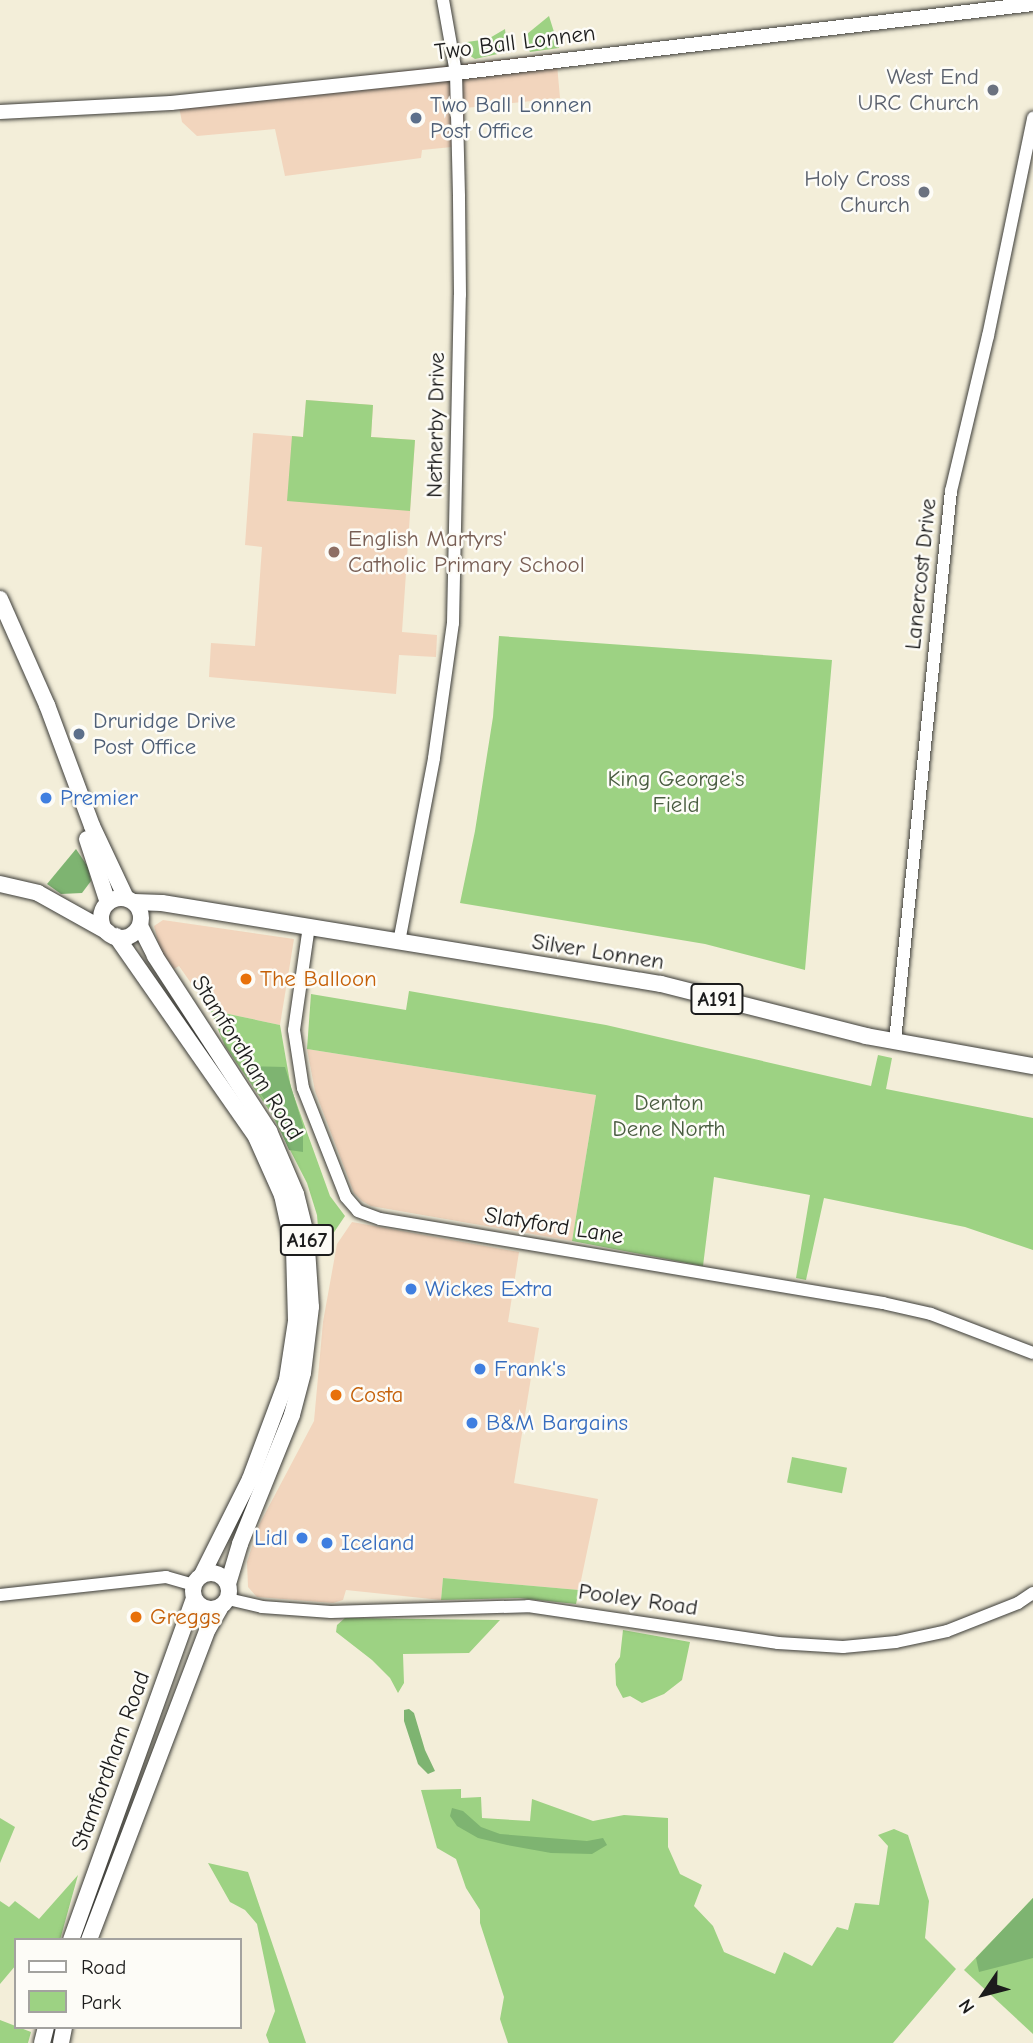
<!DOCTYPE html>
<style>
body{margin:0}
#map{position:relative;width:1033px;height:2043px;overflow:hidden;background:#f3eed9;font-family:"Comic Neue",sans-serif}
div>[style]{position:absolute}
.built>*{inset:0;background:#f2d5bd}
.green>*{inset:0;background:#9dd283;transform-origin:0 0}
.forest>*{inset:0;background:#7eb471}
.roads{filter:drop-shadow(0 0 2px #3c3c38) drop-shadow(0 0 2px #3c3c38)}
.tertiary>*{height:12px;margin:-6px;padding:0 6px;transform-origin:6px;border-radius:6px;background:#fff}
.secondary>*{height:14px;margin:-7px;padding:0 7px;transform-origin:7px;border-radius:7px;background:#fff}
.primary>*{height:16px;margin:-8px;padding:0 8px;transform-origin:8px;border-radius:8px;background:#fff}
.primary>.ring{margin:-8px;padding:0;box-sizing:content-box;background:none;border:16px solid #fff;border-radius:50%}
.dots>*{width:19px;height:19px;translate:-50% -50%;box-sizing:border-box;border:4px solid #fdfcf7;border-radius:50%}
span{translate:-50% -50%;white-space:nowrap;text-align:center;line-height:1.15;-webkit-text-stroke:5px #fdfcf7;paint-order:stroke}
.shield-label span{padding:2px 5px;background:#fdfcf7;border:2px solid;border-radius:5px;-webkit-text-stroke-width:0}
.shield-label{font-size:21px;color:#1c1c1c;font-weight:700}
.street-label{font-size:23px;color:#1c1c1c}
.worship-label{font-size:23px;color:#5b616d}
.right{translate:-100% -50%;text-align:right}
.service-label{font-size:23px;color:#4e5e75}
.left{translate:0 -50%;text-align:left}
.education-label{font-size:23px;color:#785e54}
.park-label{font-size:23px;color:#495c40}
.shop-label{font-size:23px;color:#366cbe}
.food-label{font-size:23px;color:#c56008}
.legend{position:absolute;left:14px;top:1938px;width:228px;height:91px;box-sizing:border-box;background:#fdfcf7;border:2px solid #a3a29f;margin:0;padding:9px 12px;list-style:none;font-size:21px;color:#1c1c1c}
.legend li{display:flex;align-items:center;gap:14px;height:35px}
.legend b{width:35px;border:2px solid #a3a29f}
.north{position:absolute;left:949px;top:1959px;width:70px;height:70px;-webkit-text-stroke:5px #fdfcf7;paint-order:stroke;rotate:235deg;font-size:19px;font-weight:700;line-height:28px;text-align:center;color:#1c1c1c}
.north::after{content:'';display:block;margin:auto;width:24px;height:32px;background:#1c1c1c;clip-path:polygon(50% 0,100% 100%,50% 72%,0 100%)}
</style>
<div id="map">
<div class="built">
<i style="clip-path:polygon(556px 53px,560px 98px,465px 108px,462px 146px,422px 150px,421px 158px,285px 176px,275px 129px,197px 136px,182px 122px,177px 97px)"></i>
<i style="clip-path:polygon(306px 400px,373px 405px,371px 437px,415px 440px,402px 632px,437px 635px,436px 657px,399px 655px,396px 694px,209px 677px,211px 643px,255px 646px,262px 547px,245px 545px,253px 433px,303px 437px)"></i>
<i style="clip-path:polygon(163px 920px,294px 939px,280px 1025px,210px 1010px,179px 966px,174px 969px,160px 950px,154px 926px)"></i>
<i style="clip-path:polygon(307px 1049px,596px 1095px,572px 1241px,371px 1206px,362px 1201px,354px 1193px,315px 1091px)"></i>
<i style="clip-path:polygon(352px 1222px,519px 1252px,508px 1322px,539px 1328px,514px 1483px,598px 1499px,579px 1590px,443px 1578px,441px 1600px,346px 1590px,343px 1600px,333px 1603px,257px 1597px,248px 1587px,247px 1562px,259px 1525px,314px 1421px,323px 1322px,337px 1244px)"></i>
</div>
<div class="green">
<i style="clip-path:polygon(549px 16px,559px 48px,530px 52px,524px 41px,527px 34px)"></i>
<i style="clip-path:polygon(505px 29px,507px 48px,502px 53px,475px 59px,469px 55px,467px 42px,488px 39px)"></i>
<i style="clip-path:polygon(306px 400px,373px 405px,371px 437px,415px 440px,410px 511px,287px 501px,292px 436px,303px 437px)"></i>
<i style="clip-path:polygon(499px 636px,832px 660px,805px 970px,705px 944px,460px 903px,475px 831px,493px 717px)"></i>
<i style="clip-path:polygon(409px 991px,606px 1025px,871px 1086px,878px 1055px,892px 1058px,886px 1089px,1033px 1118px,1033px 1250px,965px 1227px,824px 1198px,806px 1280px,796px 1278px,810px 1195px,714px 1177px,703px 1266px,572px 1241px,596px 1095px,307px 1049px,311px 994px,406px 1010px)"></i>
<i style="clip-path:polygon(210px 1010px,280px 1025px,291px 1088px,330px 1196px,345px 1216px,320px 1253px,317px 1215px,307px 1183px,271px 1113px,225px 1046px)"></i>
<i style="left:792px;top:1457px;width:56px;height:26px;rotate:11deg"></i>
<i style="clip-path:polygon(443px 1578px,579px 1590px,576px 1604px,519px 1598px,441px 1600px)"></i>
<i style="clip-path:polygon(345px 1618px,500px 1620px,469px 1653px,403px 1654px,404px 1683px,398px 1693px,390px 1678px,372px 1660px,336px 1632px,337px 1625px)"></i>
<i style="clip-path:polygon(623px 1630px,690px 1642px,682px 1680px,664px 1694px,642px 1703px,630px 1696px,623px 1698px,616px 1685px,615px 1664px,620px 1657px)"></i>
<i style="clip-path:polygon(461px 1789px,461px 1798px,481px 1797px,482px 1818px,530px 1821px,532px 1799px,593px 1821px,624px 1815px,668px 1818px,668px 1847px,680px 1874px,702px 1885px,694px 1906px,713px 1926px,724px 1952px,775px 1974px,784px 1952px,812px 1966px,837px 1927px,848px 1930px,855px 1903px,879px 1905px,888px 1846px,878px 1835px,894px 1829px,908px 1835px,929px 1901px,925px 1938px,956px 1969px,893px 2043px,508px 2043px,500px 2019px,504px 1997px,480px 1923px,480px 1910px,466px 1888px,456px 1859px,437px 1848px,421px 1790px)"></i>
<i style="clip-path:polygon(0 1818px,15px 1827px,0 1863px)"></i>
<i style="clip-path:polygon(208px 1863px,248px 1872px,306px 2043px,269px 2043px,266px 2035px,275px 2011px,257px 1924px,245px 1910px,230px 1902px)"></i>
<i style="clip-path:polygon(78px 1875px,60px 1940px,16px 1940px,16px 1965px,0 1984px,0 1901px,9px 1907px,15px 1901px,39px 1919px)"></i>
<i style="clip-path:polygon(1033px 1898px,1033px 2034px,964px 1970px)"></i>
<i style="clip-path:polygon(0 2020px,31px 2032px,28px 2043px,0 2043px)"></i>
</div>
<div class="forest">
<i style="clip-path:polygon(76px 849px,88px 867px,91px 881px,82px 893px,61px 894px,47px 884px)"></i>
<i style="clip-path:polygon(243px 1066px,285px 1067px,303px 1126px,303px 1152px,289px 1150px,273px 1113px)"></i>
<i style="clip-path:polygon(409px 1709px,414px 1713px,425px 1750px,435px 1771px,428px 1774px,418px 1764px,404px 1721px,404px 1710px)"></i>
<i style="clip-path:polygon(452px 1808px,463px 1811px,481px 1827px,500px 1834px,587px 1841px,603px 1838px,607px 1845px,592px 1854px,551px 1853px,507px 1845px,478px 1838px,457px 1826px,450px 1816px)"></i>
<i style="clip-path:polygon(1033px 1898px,1033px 1958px,979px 1972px,976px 1958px)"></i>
</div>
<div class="roads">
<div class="tertiary">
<i style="left:309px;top:926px;width:105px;rotate:98.2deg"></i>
<i style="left:294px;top:1030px;width:59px;rotate:81.2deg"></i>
<i style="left:303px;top:1088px;width:117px;rotate:68.5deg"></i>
<i style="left:346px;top:1197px;width:18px;rotate:49deg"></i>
<i style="left:358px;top:1211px;width:23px;rotate:20deg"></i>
<i style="left:380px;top:1219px;width:510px;rotate:9.48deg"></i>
<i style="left:883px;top:1303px;width:49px;rotate:12.9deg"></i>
<i style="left:931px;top:1314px;width:109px;rotate:20.9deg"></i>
<i style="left:399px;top:942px;width:187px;rotate:-79.2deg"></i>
<i style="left:434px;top:758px;width:136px;rotate:-82deg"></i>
<i style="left:453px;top:623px;width:328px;rotate:-88.8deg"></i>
<i style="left:460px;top:295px;width:99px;rotate:-90.6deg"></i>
<i style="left:459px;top:196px;width:123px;rotate:-91.4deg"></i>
<i style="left:456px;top:73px;width:74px;rotate:-100.1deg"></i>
<i style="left:895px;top:1041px;width:553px;rotate:-84.19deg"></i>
<i style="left:951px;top:491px;width:159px;rotate:-76.6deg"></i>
<i style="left:988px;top:336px;width:223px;rotate:-78.3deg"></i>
<i style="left:0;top:1595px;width:167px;rotate:-6.2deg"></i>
<i style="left:166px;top:1577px;width:29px;rotate:16deg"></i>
<i style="left:228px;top:1599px;width:35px;rotate:13deg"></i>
<i style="left:262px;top:1607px;width:69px;rotate:4.1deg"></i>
<i style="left:331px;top:1612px;width:197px;rotate:-1.7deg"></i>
<i style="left:528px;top:1606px;width:253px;rotate:8.4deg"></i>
<i style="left:778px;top:1643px;width:65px;rotate:3.5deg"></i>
<i style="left:843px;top:1647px;width:53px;rotate:-5.4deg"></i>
<i style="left:896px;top:1642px;width:52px;rotate:-12.2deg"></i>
<i style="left:947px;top:1631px;width:76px;rotate:-21.5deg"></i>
<i style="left:1018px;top:1603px;width:18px;rotate:-34deg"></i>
</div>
<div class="secondary">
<i style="left:0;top:112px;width:171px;rotate:-3deg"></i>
<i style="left:171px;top:103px;width:287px;rotate:-6deg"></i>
<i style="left:456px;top:73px;width:581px;rotate:-6.82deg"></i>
</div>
<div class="primary">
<i style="left:0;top:599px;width:116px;rotate:66.1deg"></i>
<i style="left:47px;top:705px;width:129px;rotate:69.6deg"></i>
<i style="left:92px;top:826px;width:80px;rotate:64.7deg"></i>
<i style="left:87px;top:839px;width:67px;rotate:71.8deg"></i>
<i style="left:0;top:884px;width:39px;rotate:13deg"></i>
<i style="left:38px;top:893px;width:80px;rotate:29.1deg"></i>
<i class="ring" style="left:101px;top:898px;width:24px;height:24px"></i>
<i style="left:134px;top:902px;width:28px;rotate:2deg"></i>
<i style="left:162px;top:903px;width:506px;rotate:9.22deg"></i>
<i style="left:661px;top:984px;width:211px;rotate:14.2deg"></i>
<i style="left:866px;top:1036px;width:170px;rotate:10.2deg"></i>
<i style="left:140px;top:926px;width:34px;rotate:63deg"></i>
<i style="left:155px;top:956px;width:209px;rotate:56.9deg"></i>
<i style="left:269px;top:1131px;width:69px;rotate:66.8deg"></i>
<i style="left:296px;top:1194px;width:41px;rotate:76deg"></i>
<i style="left:306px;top:1234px;width:73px;rotate:86.1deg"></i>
<i style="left:311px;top:1307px;width:66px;rotate:96.9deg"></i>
<i style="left:303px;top:1373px;width:43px;rotate:104.7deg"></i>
<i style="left:292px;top:1415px;width:139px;rotate:112deg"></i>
<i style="left:240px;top:1544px;width:42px;rotate:106.7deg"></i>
<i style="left:116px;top:936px;width:245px;rotate:55.1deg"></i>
<i style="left:256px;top:1137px;width:64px;rotate:65.9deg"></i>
<i style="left:282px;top:1195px;width:55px;rotate:77.5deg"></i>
<i style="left:294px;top:1249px;width:72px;rotate:88.4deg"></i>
<i style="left:296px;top:1321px;width:60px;rotate:98.7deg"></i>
<i style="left:287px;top:1380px;width:106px;rotate:110.5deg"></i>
<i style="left:250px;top:1479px;width:107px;rotate:116.6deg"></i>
<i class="ring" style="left:193px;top:1573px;width:20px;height:20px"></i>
<i style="left:71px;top:1940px;width:363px;rotate:-70.2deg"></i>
<i style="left:89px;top:1940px;width:333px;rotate:-69.1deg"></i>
<i style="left:208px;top:1629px;width:24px;rotate:-60deg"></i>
<i style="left:42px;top:2043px;width:16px;rotate:-76deg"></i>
<i style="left:61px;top:2043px;width:16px;rotate:-79deg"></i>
</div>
</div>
<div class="dots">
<i style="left:993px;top:90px;background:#6b7280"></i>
<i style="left:416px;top:118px;background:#5c6f8a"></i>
<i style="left:924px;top:192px;background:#6b7280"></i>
<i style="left:334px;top:552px;background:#8d6e63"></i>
<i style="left:79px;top:734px;background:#5c6f8a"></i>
<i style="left:46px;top:798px;background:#3f7fe0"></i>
<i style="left:246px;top:979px;background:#e8710a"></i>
<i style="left:411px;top:1289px;background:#3f7fe0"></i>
<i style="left:480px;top:1369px;background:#3f7fe0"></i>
<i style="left:336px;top:1395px;background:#e8710a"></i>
<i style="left:472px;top:1423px;background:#3f7fe0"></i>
<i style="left:302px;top:1538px;background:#3f7fe0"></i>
<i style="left:327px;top:1543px;background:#3f7fe0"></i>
<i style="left:136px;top:1617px;background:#e8710a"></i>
</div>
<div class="shield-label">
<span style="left:717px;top:999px">A191</span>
<span style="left:307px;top:1240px">A167</span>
</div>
<div class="street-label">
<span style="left:515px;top:43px;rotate:-7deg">Two Ball Lonnen</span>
<span style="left:436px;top:425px;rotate:-89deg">Netherby Drive</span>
<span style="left:921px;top:574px;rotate:-84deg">Lanercost Drive</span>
<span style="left:598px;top:952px;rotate:9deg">Silver Lonnen</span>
<span style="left:247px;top:1058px;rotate:58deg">Stamfordham Road</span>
<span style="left:554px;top:1226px;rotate:9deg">Slatyford Lane</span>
<span style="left:638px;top:1600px;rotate:8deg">Pooley Road</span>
<span style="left:111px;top:1761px;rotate:-70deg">Stamfordham Road</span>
</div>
<div class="worship-label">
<span class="right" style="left:979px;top:90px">West End<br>URC Church</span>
<span class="right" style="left:910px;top:192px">Holy Cross<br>Church</span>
</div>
<div class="service-label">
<span class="left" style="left:430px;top:118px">Two Ball Lonnen<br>Post Office</span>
<span class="left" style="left:93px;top:734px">Druridge Drive<br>Post Office</span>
</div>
<div class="education-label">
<span class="left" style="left:348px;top:552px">English Martyrs'<br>Catholic Primary School</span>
</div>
<div class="park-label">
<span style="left:676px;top:792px">King George's<br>Field</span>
<span style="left:669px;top:1116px">Denton<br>Dene North</span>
</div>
<div class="shop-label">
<span class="left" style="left:60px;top:798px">Premier</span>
<span class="left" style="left:425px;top:1289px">Wickes Extra</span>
<span class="left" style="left:494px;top:1369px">Frank's</span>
<span class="left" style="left:486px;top:1423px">B&amp;M Bargains</span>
<span class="right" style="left:288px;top:1538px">Lidl</span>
<span class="left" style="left:341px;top:1543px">Iceland</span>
</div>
<div class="food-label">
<span class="left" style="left:260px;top:979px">The Balloon</span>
<span class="left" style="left:350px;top:1395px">Costa</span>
<span class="left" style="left:150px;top:1617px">Greggs</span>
</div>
<ul class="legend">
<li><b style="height:9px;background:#fff"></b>Road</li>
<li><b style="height:19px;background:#9dd283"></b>Park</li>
</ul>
<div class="north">N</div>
</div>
